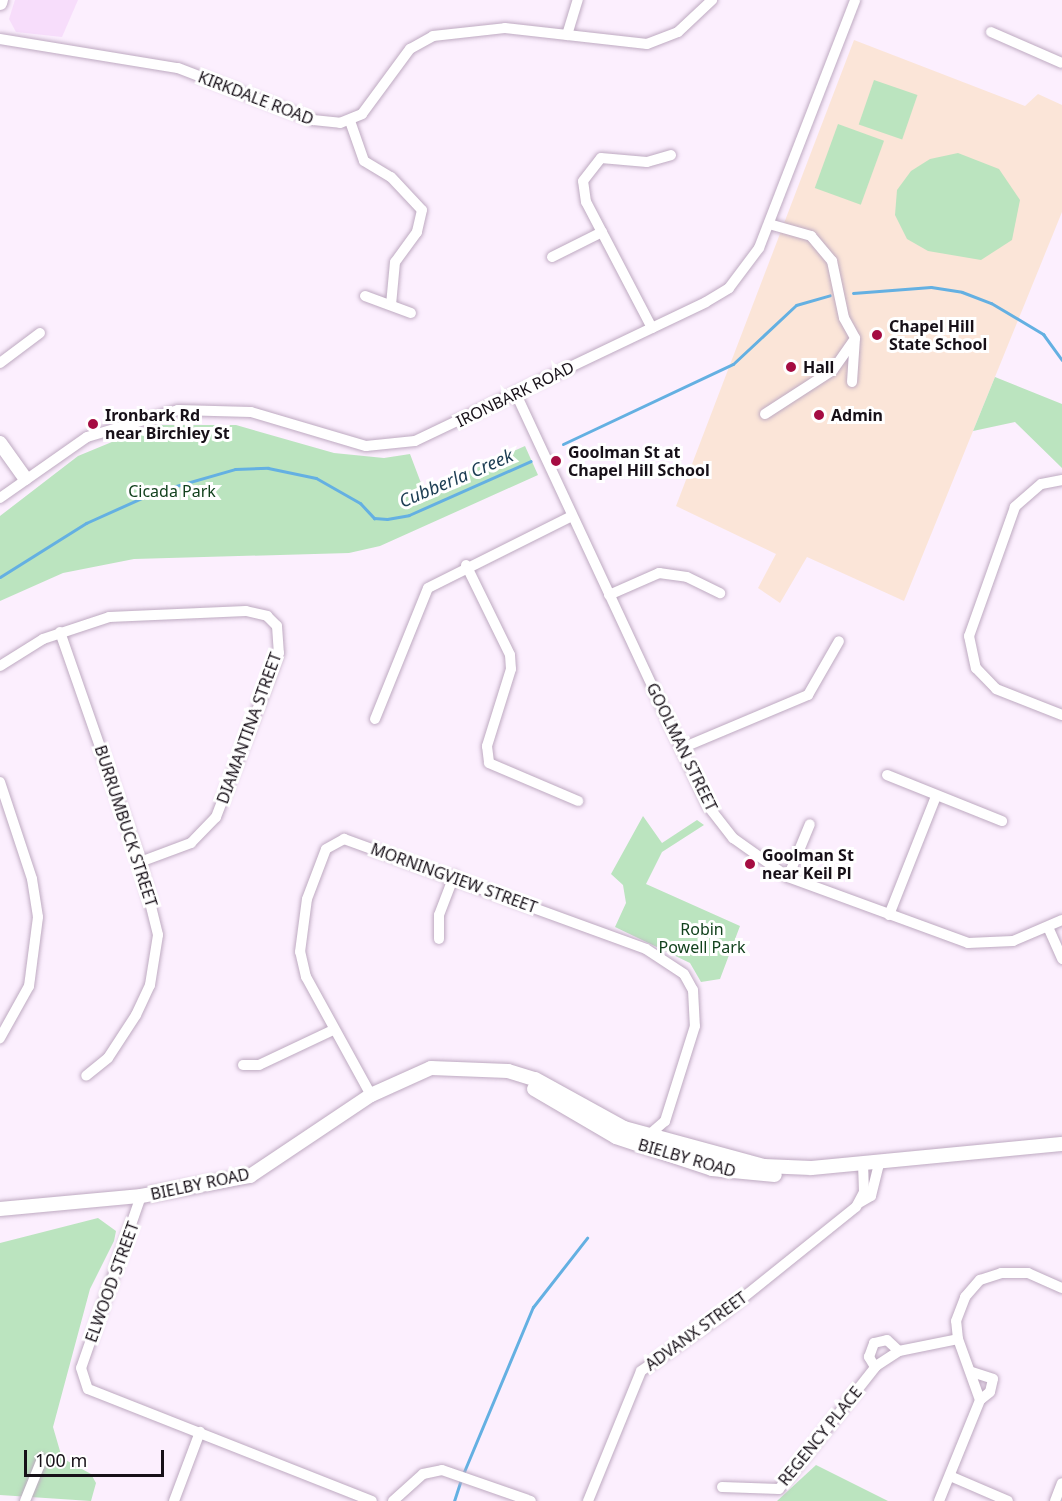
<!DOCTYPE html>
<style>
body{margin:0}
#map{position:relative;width:1062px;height:1501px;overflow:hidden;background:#fceffe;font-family:"Noto Sans",sans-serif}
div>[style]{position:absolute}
.built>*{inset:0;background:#f7ddfb}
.education>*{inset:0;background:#fbe5d8}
.green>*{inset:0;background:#bbe4bf;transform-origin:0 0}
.stream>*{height:3px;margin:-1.5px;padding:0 1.5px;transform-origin:1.5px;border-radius:1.5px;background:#64b0e2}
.roads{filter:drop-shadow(0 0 2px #beaac1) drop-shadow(0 0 2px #beaac1)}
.minor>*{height:10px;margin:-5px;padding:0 5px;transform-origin:5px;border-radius:5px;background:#fff}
.tertiary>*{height:14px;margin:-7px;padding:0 7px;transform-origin:7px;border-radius:7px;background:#fff}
.dots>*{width:16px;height:16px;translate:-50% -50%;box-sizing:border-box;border:3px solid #fff;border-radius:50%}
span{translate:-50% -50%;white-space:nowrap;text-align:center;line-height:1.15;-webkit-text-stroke:6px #fff;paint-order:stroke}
.street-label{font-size:16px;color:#171018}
.poi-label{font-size:16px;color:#171018;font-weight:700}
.left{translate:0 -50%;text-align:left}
.park-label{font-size:16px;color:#12411d}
.water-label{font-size:18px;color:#1c3d53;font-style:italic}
.scale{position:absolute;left:24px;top:1450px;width:140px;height:27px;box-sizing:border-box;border:3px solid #171018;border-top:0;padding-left:8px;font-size:18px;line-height:21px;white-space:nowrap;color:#171018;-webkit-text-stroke:4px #fff;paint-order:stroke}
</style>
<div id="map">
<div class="built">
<i style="clip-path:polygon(15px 0,78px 0,62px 37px,16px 32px,9px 19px)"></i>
</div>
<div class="education">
<i style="clip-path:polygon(854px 40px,1025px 106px,1038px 94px,1062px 105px,1062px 212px,904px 601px,807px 557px,780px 603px,758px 588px,776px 554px,676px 506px)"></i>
</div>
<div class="green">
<i style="left:874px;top:80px;width:46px;height:47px;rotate:19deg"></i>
<i style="left:838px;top:124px;width:49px;height:68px;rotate:20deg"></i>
<i style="clip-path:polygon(958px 153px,999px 169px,1020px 200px,1012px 240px,981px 260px,928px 251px,907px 239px,895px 215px,897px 190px,911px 171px,930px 159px)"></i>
<i style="clip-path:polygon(995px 377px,1062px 404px,1062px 468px,1015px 422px,973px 431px)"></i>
<i style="clip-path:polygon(153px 425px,236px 425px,334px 453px,384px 458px,410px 454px,424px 491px,525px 446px,538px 475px,380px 546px,349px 553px,134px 559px,63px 573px,0 601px,0 516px,78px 456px)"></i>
<i style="clip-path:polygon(643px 816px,662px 843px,697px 820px,704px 825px,662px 852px,646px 884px,740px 926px,720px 979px,701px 982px,690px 963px,615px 927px,626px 903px,623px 885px,611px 874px)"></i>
<i style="clip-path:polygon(98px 1218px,116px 1231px,114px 1241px,90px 1289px,53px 1427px,62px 1458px,91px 1474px,96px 1483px,91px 1501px,0 1495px,0 1243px)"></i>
<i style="clip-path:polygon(816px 1465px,888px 1501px,777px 1501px)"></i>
</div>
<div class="stream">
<i style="left:853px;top:293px;width:78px;rotate:-4.4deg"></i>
<i style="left:931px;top:287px;width:31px;rotate:9deg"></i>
<i style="left:962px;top:292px;width:31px;rotate:21deg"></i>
<i style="left:991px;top:303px;width:61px;rotate:30.8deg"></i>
<i style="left:1043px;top:334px;width:32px;rotate:54deg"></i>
<i style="left:563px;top:444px;width:188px;rotate:-25.2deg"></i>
<i style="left:733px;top:364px;width:86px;rotate:-43.1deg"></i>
<i style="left:796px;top:305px;width:35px;rotate:-16deg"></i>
<i style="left:0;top:577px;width:102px;rotate:-32.1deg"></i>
<i style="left:86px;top:523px;width:76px;rotate:-24.2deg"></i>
<i style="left:155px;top:492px;width:83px;rotate:-16deg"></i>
<i style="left:235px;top:469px;width:33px;rotate:-2deg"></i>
<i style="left:268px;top:468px;width:49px;rotate:11.8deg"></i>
<i style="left:316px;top:478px;width:51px;rotate:29.6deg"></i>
<i style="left:360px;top:503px;width:21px;rotate:47deg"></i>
<i style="left:374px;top:518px;width:13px;rotate:4deg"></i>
<i style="left:387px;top:519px;width:22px;rotate:-10deg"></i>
<i style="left:409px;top:515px;width:133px;rotate:-23.9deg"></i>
<i style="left:463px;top:1474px;width:181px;rotate:-67.3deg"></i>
<i style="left:533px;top:1307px;width:88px;rotate:-52deg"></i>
<i style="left:454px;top:1501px;width:22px;rotate:-72deg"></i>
</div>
<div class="roads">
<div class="minor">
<i style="left:991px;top:32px;width:77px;rotate:23.6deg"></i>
<i style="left:567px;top:35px;width:37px;rotate:-73deg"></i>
<i style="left:0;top:39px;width:180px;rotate:9.3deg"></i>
<i style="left:178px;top:68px;width:145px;rotate:21.1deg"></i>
<i style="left:313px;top:120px;width:27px;rotate:6deg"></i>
<i style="left:340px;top:123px;width:24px;rotate:-22deg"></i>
<i style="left:362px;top:114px;width:81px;rotate:-53.6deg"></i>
<i style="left:410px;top:49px;width:26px;rotate:-29deg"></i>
<i style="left:433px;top:36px;width:72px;rotate:-6.3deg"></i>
<i style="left:505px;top:28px;width:143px;rotate:6.4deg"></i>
<i style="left:647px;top:44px;width:33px;rotate:-21deg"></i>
<i style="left:678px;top:32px;width:47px;rotate:-43.3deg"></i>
<i style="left:350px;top:121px;width:42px;rotate:70.7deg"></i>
<i style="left:364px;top:161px;width:31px;rotate:31deg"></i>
<i style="left:391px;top:177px;width:45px;rotate:46.8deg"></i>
<i style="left:422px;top:210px;width:23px;rotate:103deg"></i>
<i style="left:417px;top:232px;width:37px;rotate:126deg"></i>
<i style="left:395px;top:262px;width:43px;rotate:95.3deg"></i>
<i style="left:769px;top:224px;width:44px;rotate:15.9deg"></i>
<i style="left:811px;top:236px;width:33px;rotate:50deg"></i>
<i style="left:832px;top:261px;width:58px;rotate:78.1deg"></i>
<i style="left:844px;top:318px;width:23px;rotate:61deg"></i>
<i style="left:855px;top:338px;width:44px;rotate:93.9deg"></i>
<i style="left:552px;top:257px;width:56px;rotate:-26.6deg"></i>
<i style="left:365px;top:296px;width:49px;rotate:20.3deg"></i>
<i style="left:652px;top:328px;width:142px;rotate:-117.6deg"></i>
<i style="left:586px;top:202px;width:21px;rotate:-98deg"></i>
<i style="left:583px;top:181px;width:29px;rotate:-52deg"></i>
<i style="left:601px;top:158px;width:46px;rotate:5deg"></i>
<i style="left:647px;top:162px;width:25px;rotate:-16deg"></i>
<i style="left:0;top:363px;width:50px;rotate:-36.9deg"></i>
<i style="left:516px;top:394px;width:455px;rotate:65deg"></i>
<i style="left:708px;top:806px;width:41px;rotate:52deg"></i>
<i style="left:733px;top:838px;width:67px;rotate:35.3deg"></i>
<i style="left:788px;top:877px;width:192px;rotate:20.1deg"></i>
<i style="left:968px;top:943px;width:45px;rotate:-2.5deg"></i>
<i style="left:1013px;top:941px;width:53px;rotate:-23.2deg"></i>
<i style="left:765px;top:414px;width:81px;rotate:-32.9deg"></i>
<i style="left:833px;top:370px;width:35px;rotate:-55deg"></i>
<i style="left:1062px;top:480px;width:21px;rotate:169deg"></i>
<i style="left:1041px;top:484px;width:35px;rotate:139deg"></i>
<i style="left:1015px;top:507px;width:137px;rotate:109.6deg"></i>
<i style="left:969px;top:636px;width:33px;rotate:78deg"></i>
<i style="left:976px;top:668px;width:29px;rotate:46deg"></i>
<i style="left:996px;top:689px;width:71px;rotate:21.5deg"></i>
<i style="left:0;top:498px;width:106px;rotate:-35deg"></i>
<i style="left:87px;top:437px;width:95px;rotate:-16.5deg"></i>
<i style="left:178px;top:410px;width:73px;rotate:1.6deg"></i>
<i style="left:251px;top:412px;width:120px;rotate:16.5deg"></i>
<i style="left:366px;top:446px;width:49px;rotate:-5.8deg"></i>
<i style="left:415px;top:441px;width:322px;rotate:-25.5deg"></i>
<i style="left:706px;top:302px;width:27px;rotate:-31deg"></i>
<i style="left:729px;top:288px;width:50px;rotate:-53.1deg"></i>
<i style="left:759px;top:248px;width:266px;rotate:-68.8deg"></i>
<i style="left:466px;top:565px;width:100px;rotate:63.9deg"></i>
<i style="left:510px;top:655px;width:14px;rotate:86deg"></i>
<i style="left:511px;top:669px;width:81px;rotate:107.3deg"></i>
<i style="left:487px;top:746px;width:17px;rotate:83deg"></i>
<i style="left:489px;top:763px;width:97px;rotate:23.1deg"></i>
<i style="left:609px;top:595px;width:55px;rotate:-23.7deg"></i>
<i style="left:659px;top:573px;width:28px;rotate:8deg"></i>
<i style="left:687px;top:577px;width:37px;rotate:26deg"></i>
<i style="left:60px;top:632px;width:244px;rotate:70.8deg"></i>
<i style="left:140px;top:862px;width:75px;rotate:76.1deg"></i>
<i style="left:158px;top:935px;width:51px;rotate:99.1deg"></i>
<i style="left:150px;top:985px;width:33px;rotate:115deg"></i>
<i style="left:136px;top:1015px;width:51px;rotate:123.1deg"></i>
<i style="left:108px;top:1058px;width:28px;rotate:141deg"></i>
<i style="left:0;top:666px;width:51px;rotate:-32.1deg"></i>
<i style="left:43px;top:639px;width:70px;rotate:-18.4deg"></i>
<i style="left:109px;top:617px;width:137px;rotate:-2.5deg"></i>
<i style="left:246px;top:611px;width:22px;rotate:13deg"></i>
<i style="left:267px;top:616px;width:14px;rotate:45deg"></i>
<i style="left:277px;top:626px;width:27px;rotate:86deg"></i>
<i style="left:279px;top:653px;width:176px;rotate:111deg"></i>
<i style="left:216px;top:817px;width:36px;rotate:134deg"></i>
<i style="left:191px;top:843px;width:54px;rotate:159.6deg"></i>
<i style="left:375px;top:719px;width:141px;rotate:-68deg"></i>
<i style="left:428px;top:588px;width:161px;rotate:-26.6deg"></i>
<i style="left:682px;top:748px;width:137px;rotate:-22.8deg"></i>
<i style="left:808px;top:695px;width:62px;rotate:-60.1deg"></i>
<i style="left:887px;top:775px;width:124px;rotate:21.8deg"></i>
<i style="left:0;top:782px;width:102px;rotate:71.7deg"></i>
<i style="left:32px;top:879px;width:38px;rotate:81deg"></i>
<i style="left:38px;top:917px;width:70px;rotate:97.4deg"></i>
<i style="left:29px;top:986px;width:60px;rotate:119.1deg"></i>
<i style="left:788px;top:877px;width:57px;rotate:-67.5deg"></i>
<i style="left:889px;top:915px;width:125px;rotate:-68.4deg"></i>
<i style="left:1048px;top:927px;width:35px;rotate:66deg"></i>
<i style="left:439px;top:939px;width:24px;rotate:-90deg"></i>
<i style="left:439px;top:915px;width:42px;rotate:-69deg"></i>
<i style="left:243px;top:1065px;width:16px"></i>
<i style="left:259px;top:1065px;width:82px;rotate:-25.3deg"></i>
<i style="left:371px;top:1095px;width:135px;rotate:-118.8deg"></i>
<i style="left:306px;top:977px;width:26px;rotate:-103deg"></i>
<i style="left:300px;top:952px;width:53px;rotate:-82.5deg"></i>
<i style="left:307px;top:899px;width:53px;rotate:-69.2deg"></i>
<i style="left:326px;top:849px;width:21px;rotate:-29deg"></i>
<i style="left:344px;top:839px;width:321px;rotate:20deg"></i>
<i style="left:646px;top:949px;width:45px;rotate:33.3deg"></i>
<i style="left:684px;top:974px;width:18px;rotate:61deg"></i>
<i style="left:693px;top:990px;width:36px;rotate:87deg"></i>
<i style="left:695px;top:1026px;width:100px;rotate:107.5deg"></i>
<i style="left:665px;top:1121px;width:21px;rotate:139deg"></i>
<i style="left:141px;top:1196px;width:182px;rotate:109.2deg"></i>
<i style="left:81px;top:1368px;width:22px;rotate:72deg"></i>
<i style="left:88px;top:1389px;width:305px;rotate:21.5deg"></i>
<i style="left:859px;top:1203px;width:14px;rotate:-30deg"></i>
<i style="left:871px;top:1196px;width:36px;rotate:-76deg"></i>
<i style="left:875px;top:1367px;width:12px;rotate:-121deg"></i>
<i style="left:869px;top:1357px;width:15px;rotate:-70deg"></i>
<i style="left:874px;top:1343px;width:13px;rotate:-13deg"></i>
<i style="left:887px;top:1340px;width:16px;rotate:43deg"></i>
<i style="left:972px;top:1372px;width:22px;rotate:18deg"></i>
<i style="left:993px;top:1379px;width:13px;rotate:103deg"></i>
<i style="left:990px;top:1392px;width:13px;rotate:141deg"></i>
<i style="left:950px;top:1476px;width:63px;rotate:23.3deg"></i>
<i style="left:722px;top:1487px;width:57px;rotate:2deg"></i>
<i style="left:779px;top:1489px;width:157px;rotate:-51.7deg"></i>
<i style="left:876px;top:1366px;width:27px;rotate:-33deg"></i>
<i style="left:899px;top:1351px;width:60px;rotate:-11.5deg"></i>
<i style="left:25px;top:1501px;width:45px;rotate:-68deg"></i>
<i style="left:174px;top:1501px;width:74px;rotate:-69.4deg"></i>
<i style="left:393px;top:1501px;width:40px;rotate:-42deg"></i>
<i style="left:423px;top:1474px;width:19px;rotate:-12deg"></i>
<i style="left:442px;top:1470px;width:94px;rotate:19.2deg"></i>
<i style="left:588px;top:1501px;width:140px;rotate:-67.8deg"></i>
<i style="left:641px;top:1371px;width:101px;rotate:-34.9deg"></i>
<i style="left:724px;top:1313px;width:169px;rotate:-38.8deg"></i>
<i style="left:856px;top:1207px;width:17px;rotate:-62deg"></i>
<i style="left:864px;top:1192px;width:26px;rotate:-92deg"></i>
<i style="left:939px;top:1501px;width:109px;rotate:-67.9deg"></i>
<i style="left:980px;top:1400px;width:65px;rotate:-109.8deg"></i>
<i style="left:958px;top:1339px;width:18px;rotate:-96deg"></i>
<i style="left:956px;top:1321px;width:26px;rotate:-69deg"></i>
<i style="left:965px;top:1297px;width:23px;rotate:-49deg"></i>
<i style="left:980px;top:1280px;width:22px;rotate:-18deg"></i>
<i style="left:1001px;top:1273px;width:27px"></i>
<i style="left:1028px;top:1273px;width:37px;rotate:24deg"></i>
<i style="left:1055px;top:1501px;width:19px;rotate:-69deg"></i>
</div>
<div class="tertiary">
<i style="left:0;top:3px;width:3px;rotate:-72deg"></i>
<i style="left:0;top:443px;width:43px;rotate:54.5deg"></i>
<i style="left:534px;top:1089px;width:95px;rotate:30.3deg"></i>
<i style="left:616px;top:1137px;width:101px;rotate:18.4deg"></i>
<i style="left:712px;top:1169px;width:63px;rotate:5.4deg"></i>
<i style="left:0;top:1209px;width:142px;rotate:-5.3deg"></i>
<i style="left:141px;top:1196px;width:111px;rotate:-10.4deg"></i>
<i style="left:250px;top:1176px;width:146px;rotate:-33.8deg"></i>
<i style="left:371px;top:1095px;width:66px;rotate:-24.2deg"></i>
<i style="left:431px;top:1068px;width:77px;rotate:2.2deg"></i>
<i style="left:508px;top:1071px;width:28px;rotate:17deg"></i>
<i style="left:535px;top:1079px;width:102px;rotate:28.8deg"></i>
<i style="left:624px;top:1128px;width:145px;rotate:15.2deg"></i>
<i style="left:764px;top:1166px;width:47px;rotate:2.4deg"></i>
<i style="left:811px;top:1168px;width:252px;rotate:-5.5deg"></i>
</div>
</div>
<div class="dots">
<i style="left:877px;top:335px;background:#a50c42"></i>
<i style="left:791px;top:367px;background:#a50c42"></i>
<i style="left:819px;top:415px;background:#a50c42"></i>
<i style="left:93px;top:424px;background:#a50c42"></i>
<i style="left:556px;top:461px;background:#a50c42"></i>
<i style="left:750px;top:864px;background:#a50c42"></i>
</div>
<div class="street-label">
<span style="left:256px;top:98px;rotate:21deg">KIRKDALE ROAD</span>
<span style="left:515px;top:394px;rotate:-26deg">IRONBARK ROAD</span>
<span style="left:249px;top:728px;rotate:-70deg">DIAMANTINA STREET</span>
<span style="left:682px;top:747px;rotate:64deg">GOOLMAN STREET</span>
<span style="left:126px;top:826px;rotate:72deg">BURRUMBUCK STREET</span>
<span style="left:454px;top:878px;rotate:20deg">MORNINGVIEW STREET</span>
<span style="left:687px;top:1158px;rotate:16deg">BIELBY ROAD</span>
<span style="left:200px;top:1184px;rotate:-12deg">BIELBY ROAD</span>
<span style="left:112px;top:1282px;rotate:-70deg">ELWOOD STREET</span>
<span style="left:696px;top:1331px;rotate:-36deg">ADVANX STREET</span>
<span style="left:820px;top:1436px;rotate:-51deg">REGENCY PLACE</span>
</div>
<div class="poi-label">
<span class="left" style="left:889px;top:335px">Chapel Hill<br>State School</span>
<span class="left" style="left:803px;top:367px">Hall</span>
<span class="left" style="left:105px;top:424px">Ironbark Rd<br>near Birchley St</span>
<span class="left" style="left:831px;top:415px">Admin</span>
<span class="left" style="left:568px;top:461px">Goolman St at<br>Chapel Hill School</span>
<span class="left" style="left:762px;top:864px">Goolman St<br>near Keil Pl</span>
</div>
<div class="park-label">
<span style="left:172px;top:491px">Cicada Park</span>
<span style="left:702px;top:938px">Robin<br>Powell Park</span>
</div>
<div class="water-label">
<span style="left:456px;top:478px;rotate:-23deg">Cubberla Creek</span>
</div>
<div class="scale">100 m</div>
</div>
